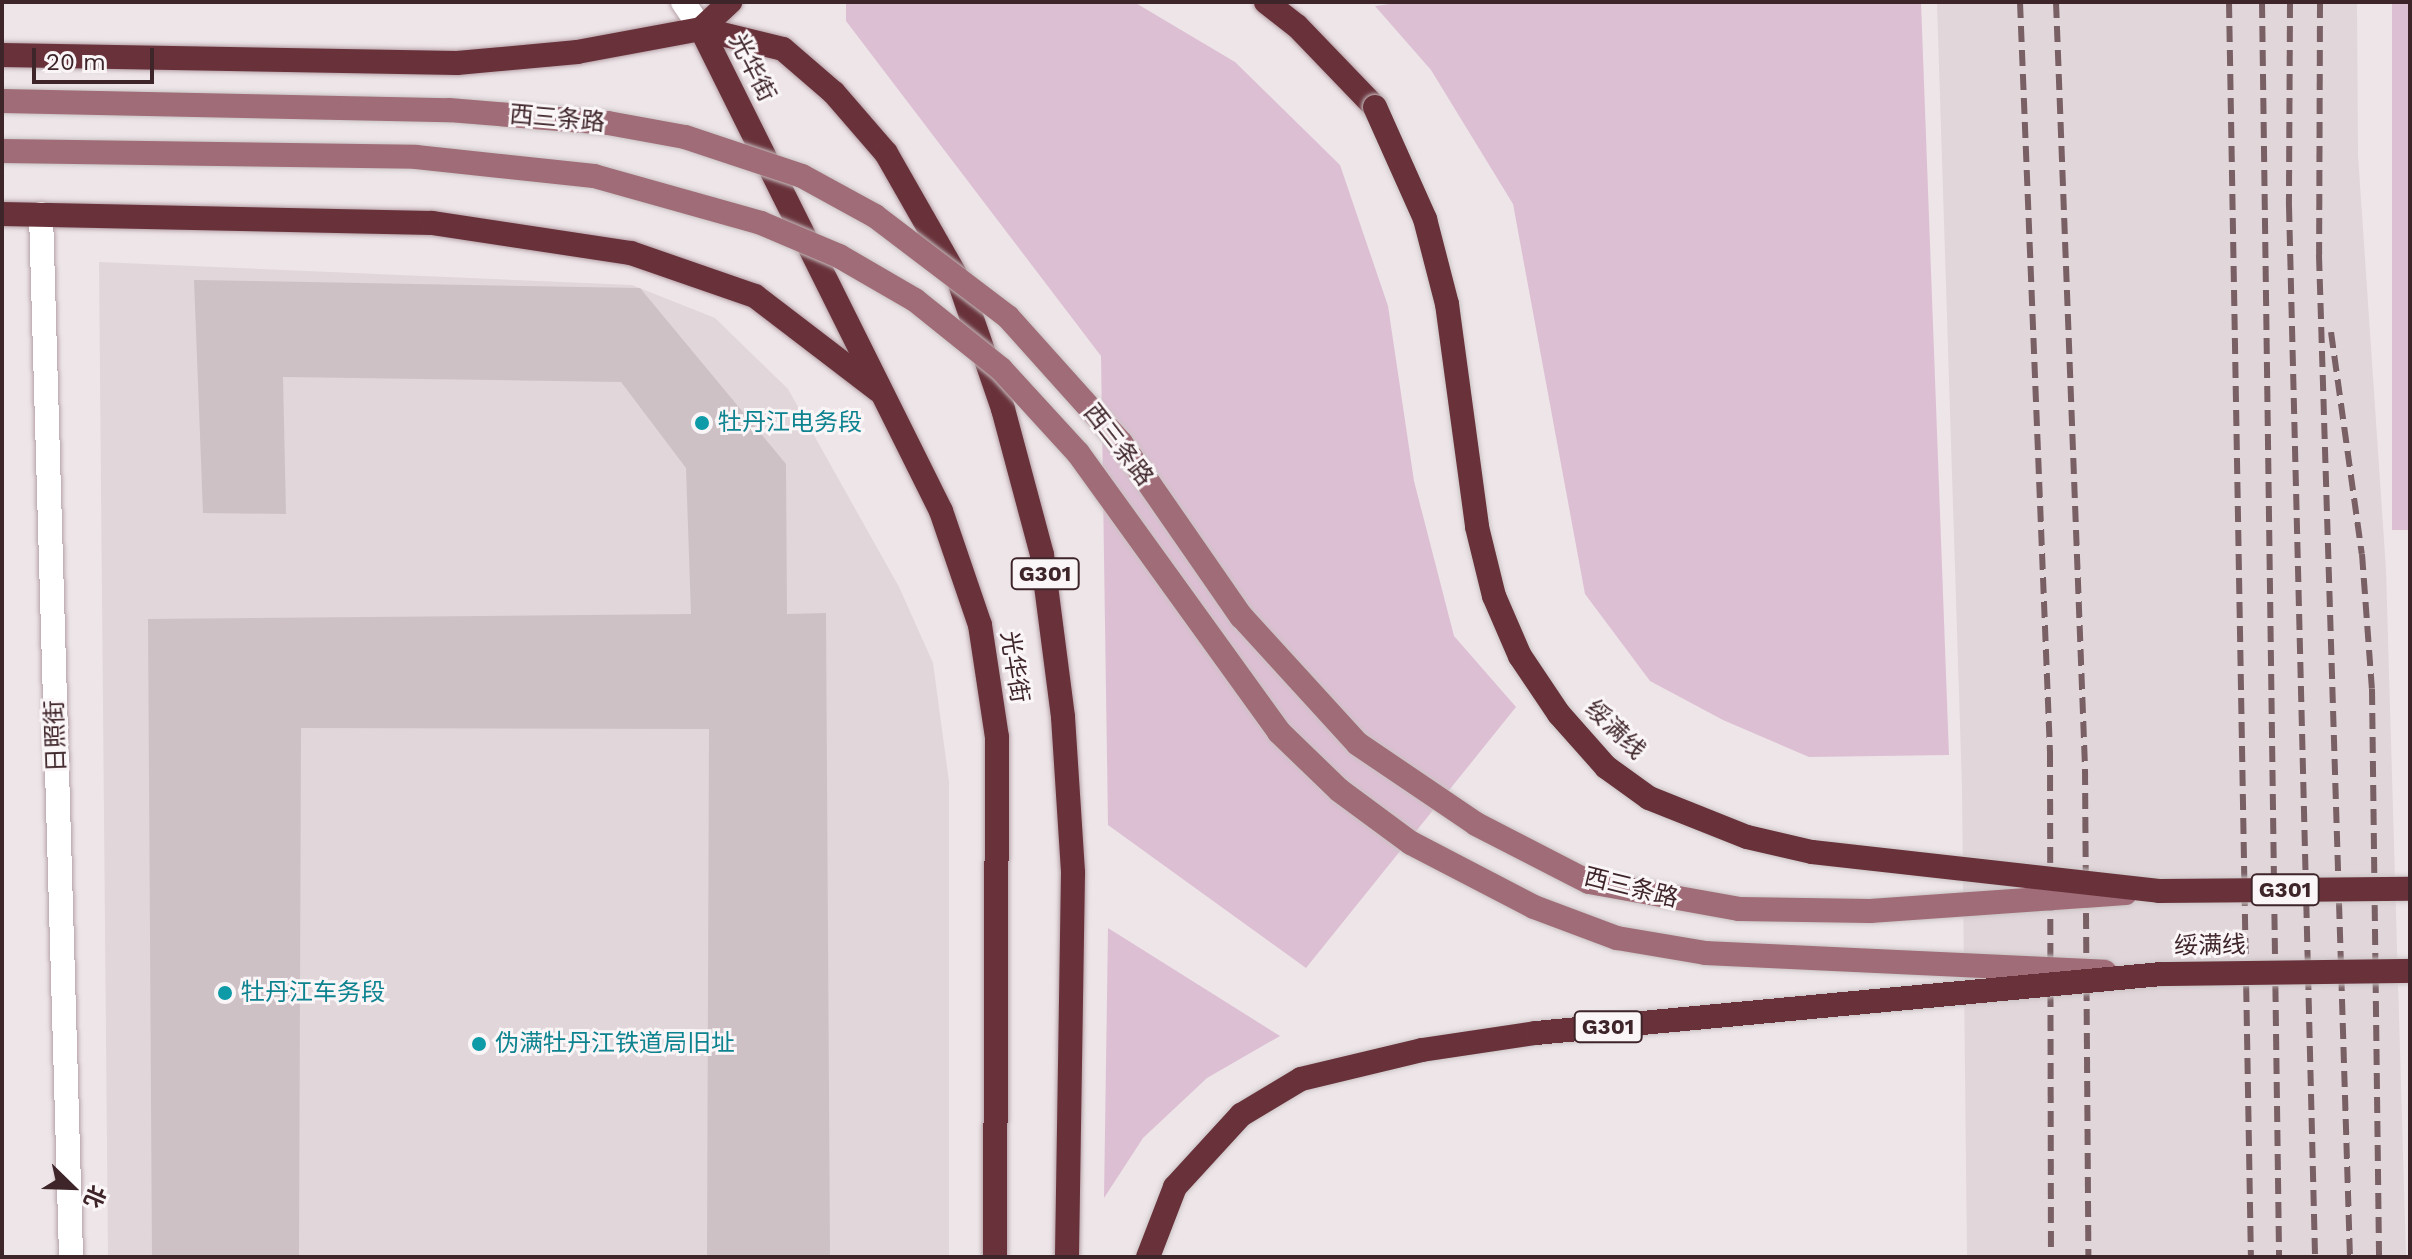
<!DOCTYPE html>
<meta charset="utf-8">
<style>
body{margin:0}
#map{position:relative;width:2412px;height:1259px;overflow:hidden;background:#ede5e8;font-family:"Work Sans","Noto Sans SC",sans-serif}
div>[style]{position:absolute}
.built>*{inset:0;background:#e1d6da}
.green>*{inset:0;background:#ddbfd3;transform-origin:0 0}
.building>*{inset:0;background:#cec1c6}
.roads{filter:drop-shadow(0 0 2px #b5a1a7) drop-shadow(0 0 2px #b5a1a7)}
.secondary>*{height:24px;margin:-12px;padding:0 12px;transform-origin:12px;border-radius:12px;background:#fff}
.highway>*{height:24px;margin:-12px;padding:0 12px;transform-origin:12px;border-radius:12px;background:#69323b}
.rail>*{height:6px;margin-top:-3px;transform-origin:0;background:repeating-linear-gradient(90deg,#796065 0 16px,transparent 0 24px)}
.bridges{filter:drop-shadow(0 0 2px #c9c2c3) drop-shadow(0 0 2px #c9c2c3)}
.primary-bridge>*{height:24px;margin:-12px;padding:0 12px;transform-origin:12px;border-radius:12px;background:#a06c77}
.highway-bridge>*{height:24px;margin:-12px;padding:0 12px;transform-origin:12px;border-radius:12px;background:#69323b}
.dots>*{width:22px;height:22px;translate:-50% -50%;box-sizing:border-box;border:4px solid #faf5f7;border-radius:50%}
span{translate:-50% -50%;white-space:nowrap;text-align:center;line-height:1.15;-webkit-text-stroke:6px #faf5f7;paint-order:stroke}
.shield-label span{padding:2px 6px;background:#faf5f7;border:2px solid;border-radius:6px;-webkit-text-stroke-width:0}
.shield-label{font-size:22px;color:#3e252a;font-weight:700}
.street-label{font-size:24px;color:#3e252a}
.culture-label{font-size:24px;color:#0d838f}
.left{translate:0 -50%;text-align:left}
.frame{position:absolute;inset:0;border:4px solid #3e252a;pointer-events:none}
.north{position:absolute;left:32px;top:1147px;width:80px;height:80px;-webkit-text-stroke:6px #faf5f7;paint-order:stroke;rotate:113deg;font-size:22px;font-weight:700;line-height:32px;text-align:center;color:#3e252a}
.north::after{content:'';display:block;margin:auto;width:28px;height:36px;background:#3e252a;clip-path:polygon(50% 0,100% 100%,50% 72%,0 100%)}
.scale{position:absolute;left:32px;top:48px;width:122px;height:36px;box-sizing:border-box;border:4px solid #3e252a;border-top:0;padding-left:10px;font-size:24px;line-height:28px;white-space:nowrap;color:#3e252a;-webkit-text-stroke:6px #faf5f7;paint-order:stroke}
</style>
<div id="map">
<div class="built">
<i style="clip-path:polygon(1937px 2px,2357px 2px,2358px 155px,2386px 570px,2406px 1257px,1967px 1257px,1962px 787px)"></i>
<i style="clip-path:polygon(99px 262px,632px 285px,715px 318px,788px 389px,899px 587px,933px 663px,949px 782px,949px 1257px,108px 1257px)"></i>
</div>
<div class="green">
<i style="clip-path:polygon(846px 2px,1134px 2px,1235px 62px,1340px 165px,1388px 306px,1414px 481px,1454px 636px,1516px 707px,1306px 968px,1108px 825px,1101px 356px,846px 21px)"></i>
<i style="clip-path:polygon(1405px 2px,1921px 2px,1949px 755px,1809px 757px,1723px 720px,1650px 681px,1585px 594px,1513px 204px,1431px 70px,1375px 6px)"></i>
<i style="left:2392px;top:2px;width:18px;height:528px"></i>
<i style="clip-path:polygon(1108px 928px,1280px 1036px,1207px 1078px,1143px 1138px,1104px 1198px)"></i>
</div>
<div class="building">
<i style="clip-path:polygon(194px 280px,640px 288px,786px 464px,787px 614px,826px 613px,830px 1257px,707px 1257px,709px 729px,301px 728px,299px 1257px,152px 1257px,148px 619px,691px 614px,686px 468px,621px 382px,283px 377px,286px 514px,203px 513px)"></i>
</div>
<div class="roads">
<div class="secondary">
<i style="left:683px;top:2px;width:32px;rotate:56deg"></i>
<i style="left:41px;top:214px;width:1043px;rotate:88.35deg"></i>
</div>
<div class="highway">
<i style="left:1266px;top:2px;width:39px;rotate:38deg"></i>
<i style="left:1297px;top:26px;width:112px;rotate:46.1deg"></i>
<i style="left:701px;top:29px;width:538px;rotate:63.53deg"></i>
<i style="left:941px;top:511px;width:120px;rotate:71.1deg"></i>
<i style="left:980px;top:625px;width:113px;rotate:81.4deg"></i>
<i style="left:997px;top:737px;width:520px;rotate:90.22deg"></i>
<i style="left:701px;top:29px;width:40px;rotate:-43deg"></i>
<i style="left:2px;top:55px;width:455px;rotate:1deg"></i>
<i style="left:457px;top:63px;width:121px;rotate:-5.2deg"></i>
<i style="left:577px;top:52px;width:126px;rotate:-10.5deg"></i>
<i style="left:701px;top:29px;width:84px;rotate:13.7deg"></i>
<i style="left:783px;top:49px;width:67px;rotate:40.8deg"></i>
<i style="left:834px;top:93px;width:79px;rotate:49.1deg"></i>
<i style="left:886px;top:153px;width:147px;rotate:60.3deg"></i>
<i style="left:959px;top:281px;width:135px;rotate:71deg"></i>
<i style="left:1003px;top:409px;width:151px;rotate:75deg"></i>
<i style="left:1042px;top:555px;width:163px;rotate:82.6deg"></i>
<i style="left:1063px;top:717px;width:156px;rotate:86.3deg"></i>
<i style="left:1073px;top:873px;width:384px;rotate:90.9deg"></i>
<i style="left:2px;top:214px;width:430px;rotate:1.2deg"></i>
<i style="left:432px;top:223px;width:201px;rotate:8.6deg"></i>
<i style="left:631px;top:253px;width:131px;rotate:19.1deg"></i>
<i style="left:755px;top:296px;width:155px;rotate:37.4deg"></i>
</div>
</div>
<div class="rail">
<i style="left:2020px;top:2px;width:750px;rotate:87.71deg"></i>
<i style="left:2050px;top:751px;width:506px;rotate:89.89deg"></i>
<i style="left:2056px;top:2px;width:768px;rotate:87.83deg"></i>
<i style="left:2085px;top:769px;width:488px;rotate:89.6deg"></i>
<i style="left:2229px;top:2px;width:1255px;rotate:89deg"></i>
<i style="left:2262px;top:2px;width:1255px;rotate:89.22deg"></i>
<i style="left:2290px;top:2px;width:204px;rotate:90.3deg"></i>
<i style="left:2289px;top:206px;width:1051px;rotate:88.58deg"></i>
<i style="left:2320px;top:2px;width:253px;rotate:90.2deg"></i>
<i style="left:2319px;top:255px;width:1002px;rotate:88.23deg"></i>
<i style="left:2331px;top:332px;width:224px;rotate:82.1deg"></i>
<i style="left:2362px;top:554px;width:135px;rotate:85.8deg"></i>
<i style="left:2372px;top:689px;width:568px;rotate:89.29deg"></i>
</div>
<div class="bridges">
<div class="primary-bridge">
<i style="left:2px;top:101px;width:447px;rotate:1.2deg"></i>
<i style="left:449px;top:110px;width:160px;rotate:4.7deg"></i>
<i style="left:608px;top:123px;width:78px;rotate:10.3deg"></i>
<i style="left:685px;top:137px;width:123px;rotate:18.4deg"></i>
<i style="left:802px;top:176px;width:83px;rotate:28.7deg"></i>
<i style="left:875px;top:216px;width:167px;rotate:37.2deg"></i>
<i style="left:1008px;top:317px;width:169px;rotate:48.1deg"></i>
<i style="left:1121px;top:443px;width:211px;rotate:55.3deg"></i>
<i style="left:1241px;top:616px;width:173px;rotate:47.6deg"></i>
<i style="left:1358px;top:744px;width:143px;rotate:34.1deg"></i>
<i style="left:1476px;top:824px;width:127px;rotate:27.2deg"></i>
<i style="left:1589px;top:882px;width:152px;rotate:10.2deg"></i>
<i style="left:1739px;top:909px;width:131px;rotate:0.9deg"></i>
<i style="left:1870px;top:911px;width:256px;rotate:-4deg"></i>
<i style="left:2px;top:151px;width:414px;rotate:0.8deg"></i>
<i style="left:416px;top:157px;width:179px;rotate:6.1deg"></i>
<i style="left:594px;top:176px;width:173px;rotate:15.7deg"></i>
<i style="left:761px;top:223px;width:85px;rotate:22.9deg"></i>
<i style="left:839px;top:256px;width:88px;rotate:30.1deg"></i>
<i style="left:915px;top:300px;width:110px;rotate:38.7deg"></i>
<i style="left:1001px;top:369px;width:114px;rotate:47.5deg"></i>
<i style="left:1078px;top:453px;width:344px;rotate:54.2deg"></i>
<i style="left:1279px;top:732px;width:83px;rotate:44deg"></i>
<i style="left:1339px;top:790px;width:89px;rotate:36.4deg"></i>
<i style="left:1411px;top:843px;width:139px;rotate:27.5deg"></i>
<i style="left:1534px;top:907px;width:89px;rotate:20.5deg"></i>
<i style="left:1617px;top:938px;width:90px;rotate:9.6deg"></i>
<i style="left:1706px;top:953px;width:399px;rotate:2.7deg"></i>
</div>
<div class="highway-bridge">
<i style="left:1375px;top:107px;width:123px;rotate:65.9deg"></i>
<i style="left:1425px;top:219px;width:88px;rotate:75.5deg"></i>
<i style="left:1447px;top:304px;width:225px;rotate:82.3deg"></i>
<i style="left:1477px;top:527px;width:71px;rotate:76.2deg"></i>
<i style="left:1494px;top:596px;width:65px;rotate:66.6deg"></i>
<i style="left:1520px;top:656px;width:70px;rotate:56.1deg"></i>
<i style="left:1559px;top:714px;width:71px;rotate:48.4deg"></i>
<i style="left:1606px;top:767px;width:53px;rotate:35.8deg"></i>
<i style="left:1649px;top:798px;width:105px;rotate:21.7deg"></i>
<i style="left:1747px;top:837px;width:67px;rotate:13deg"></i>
<i style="left:1812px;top:852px;width:349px;rotate:6.4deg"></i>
<i style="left:2159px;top:891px;width:251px;rotate:-0.5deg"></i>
<i style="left:1148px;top:1257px;width:75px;rotate:-68.9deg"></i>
<i style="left:1175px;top:1187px;width:98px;rotate:-47.5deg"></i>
<i style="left:1241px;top:1115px;width:70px;rotate:-31deg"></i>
<i style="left:1301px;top:1079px;width:124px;rotate:-13.5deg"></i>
<i style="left:1422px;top:1050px;width:115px;rotate:-8.5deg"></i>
<i style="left:1536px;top:1033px;width:628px;rotate:-5.39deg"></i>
<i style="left:2161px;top:974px;width:249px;rotate:-0.7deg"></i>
</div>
</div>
<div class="dots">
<i style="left:702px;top:423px;background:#0f9aa8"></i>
<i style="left:225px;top:993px;background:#0f9aa8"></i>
<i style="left:479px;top:1044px;background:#0f9aa8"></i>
</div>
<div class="shield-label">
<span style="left:1045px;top:574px">G301</span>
<span style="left:2285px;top:890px">G301</span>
<span style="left:1608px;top:1027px">G301</span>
</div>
<div class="street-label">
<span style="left:752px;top:68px;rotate:63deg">光华街</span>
<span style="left:557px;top:119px;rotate:5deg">西三条路</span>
<span style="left:1118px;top:445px;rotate:52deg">西三条路</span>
<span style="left:1014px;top:667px;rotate:81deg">光华街</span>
<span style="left:1615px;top:730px;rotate:44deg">绥满线</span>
<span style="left:56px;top:736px;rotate:-92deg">日照街</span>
<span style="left:1631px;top:888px;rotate:14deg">西三条路</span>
<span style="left:2210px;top:946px;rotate:-1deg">绥满线</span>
</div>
<div class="culture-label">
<span class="left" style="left:718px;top:423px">牡丹江电务段</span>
<span class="left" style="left:241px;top:993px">牡丹江车务段</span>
<span class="left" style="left:495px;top:1044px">伪满牡丹江铁道局旧址</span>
</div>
<div class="frame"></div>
<div class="north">北</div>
<div class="scale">20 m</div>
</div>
